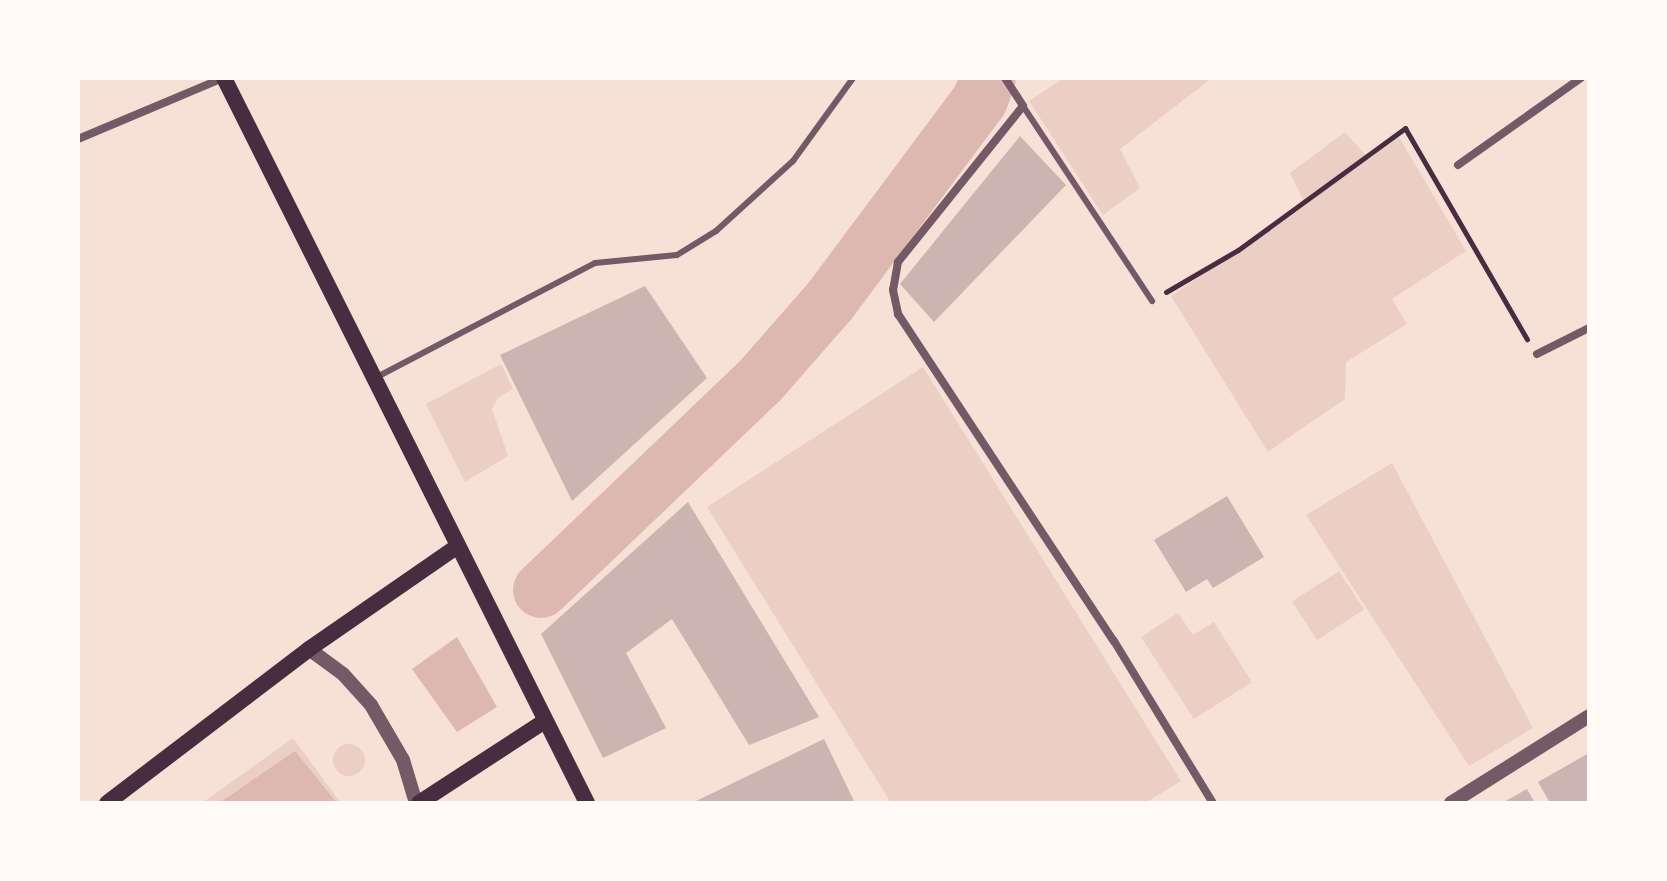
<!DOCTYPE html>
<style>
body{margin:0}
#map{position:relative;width:1667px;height:881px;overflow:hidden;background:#f7e1d7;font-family:"Roboto Serif",serif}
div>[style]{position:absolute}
.green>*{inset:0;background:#ebcfc5;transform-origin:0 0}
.round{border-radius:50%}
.water>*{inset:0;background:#dcb8b0}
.river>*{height:56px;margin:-28px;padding:0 28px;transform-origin:28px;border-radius:28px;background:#dcb8b0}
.building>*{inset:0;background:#ccb4b1}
.path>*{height:5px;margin:-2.5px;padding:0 2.5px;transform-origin:2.5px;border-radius:2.5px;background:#4a2c40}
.service>*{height:6px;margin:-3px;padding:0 3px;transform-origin:3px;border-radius:3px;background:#755966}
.minor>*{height:8px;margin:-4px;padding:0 4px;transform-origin:4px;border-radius:4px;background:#755966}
.tertiary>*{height:14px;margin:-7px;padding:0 7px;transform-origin:7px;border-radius:7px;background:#755966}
.secondary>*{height:16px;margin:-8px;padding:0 8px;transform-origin:8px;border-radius:8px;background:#4a2c40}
span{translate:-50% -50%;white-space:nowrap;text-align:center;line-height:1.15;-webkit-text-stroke:8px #fffaf5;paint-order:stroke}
.frame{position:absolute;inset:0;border:80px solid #fffaf5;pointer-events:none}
</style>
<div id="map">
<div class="green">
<i style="clip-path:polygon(1064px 78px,1212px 78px,1120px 149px,1140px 188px,1103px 215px,1029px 101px)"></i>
<i style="clip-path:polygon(1345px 132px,1369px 159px,1399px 137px,1466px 251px,1392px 299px,1407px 324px,1346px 362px,1345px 399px,1268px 452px,1171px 296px,1306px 205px,1290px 173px)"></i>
<i style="clip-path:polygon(501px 364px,513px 389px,498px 398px,492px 409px,508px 456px,465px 482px,426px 404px)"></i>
<i style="clip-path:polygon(923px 367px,1181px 781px,1145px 803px,891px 803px,707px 507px)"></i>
<i style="clip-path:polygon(1392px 463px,1533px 728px,1469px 766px,1306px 515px)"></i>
<i style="left:1339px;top:571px;width:46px;height:56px;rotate:57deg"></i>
<i style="clip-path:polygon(1178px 613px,1193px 635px,1214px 622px,1252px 682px,1194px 719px,1141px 637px)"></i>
<i style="clip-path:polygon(293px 738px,341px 803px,202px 803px)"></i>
<i class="round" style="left:333px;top:744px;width:32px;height:32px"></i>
</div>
<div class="water">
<i style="clip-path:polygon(457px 637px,497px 707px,457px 732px,412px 669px)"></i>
<i style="clip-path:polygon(295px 751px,337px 803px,219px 803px)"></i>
</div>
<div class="river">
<i style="left:541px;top:590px;width:301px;rotate:-43.7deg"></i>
<i style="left:759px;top:382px;width:108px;rotate:-48.8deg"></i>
<i style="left:830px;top:301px;width:251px;rotate:-53.3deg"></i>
<i style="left:980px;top:100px;width:23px;rotate:-70deg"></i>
</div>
<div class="building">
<i style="clip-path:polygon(1020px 136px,1066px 185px,934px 322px,900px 284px)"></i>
<i style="clip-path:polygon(645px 286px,707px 378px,572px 501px,500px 355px)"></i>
<i style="clip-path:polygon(1227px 496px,1264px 557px,1213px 588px,1207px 579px,1186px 592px,1154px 540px)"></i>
<i style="clip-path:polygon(688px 502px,819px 717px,749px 745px,672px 619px,626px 653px,666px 728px,603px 758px,541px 634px)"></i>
<i style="clip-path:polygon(824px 739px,855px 803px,692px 803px)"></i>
<i style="clip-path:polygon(1589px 753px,1589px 803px,1550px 803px,1538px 782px)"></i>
<i style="clip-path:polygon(1527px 789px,1535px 803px,1502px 803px)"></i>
</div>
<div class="path">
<i style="left:1166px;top:292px;width:83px;rotate:-30.3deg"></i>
<i style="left:1238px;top:250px;width:207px;rotate:-36.1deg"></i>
<i style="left:1405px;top:128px;width:244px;rotate:60deg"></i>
</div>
<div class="service">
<i style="left:1023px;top:106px;width:234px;rotate:56.5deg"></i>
<i style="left:375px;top:378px;width:248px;rotate:-27.6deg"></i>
<i style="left:595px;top:263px;width:82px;rotate:-5.6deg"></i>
<i style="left:677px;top:255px;width:46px;rotate:-31.6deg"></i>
<i style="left:716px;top:231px;width:104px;rotate:-42.3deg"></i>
<i style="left:793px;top:161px;width:102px;rotate:-54.1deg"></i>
</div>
<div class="minor">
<i style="left:1005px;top:78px;width:33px;rotate:57deg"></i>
<i style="left:1023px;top:106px;width:200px;rotate:128.7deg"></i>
<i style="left:898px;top:262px;width:28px;rotate:100deg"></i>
<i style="left:893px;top:290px;width:25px;rotate:78deg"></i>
<i style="left:898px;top:314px;width:392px;rotate:56.6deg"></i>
<i style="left:1114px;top:641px;width:190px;rotate:58.6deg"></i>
<i style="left:78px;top:139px;width:157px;rotate:-22.8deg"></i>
<i style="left:1458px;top:165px;width:151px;rotate:-35.3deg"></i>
<i style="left:1537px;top:354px;width:58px;rotate:-26.6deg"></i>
</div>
<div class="tertiary">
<i style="left:309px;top:649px;width:42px;rotate:36.3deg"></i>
<i style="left:343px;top:674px;width:42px;rotate:47.9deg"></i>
<i style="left:371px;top:705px;width:64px;rotate:59.8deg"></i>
<i style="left:403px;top:760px;width:45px;rotate:73.2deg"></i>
<i style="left:1451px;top:803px;width:163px;rotate:-32.2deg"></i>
</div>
<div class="secondary">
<i style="left:224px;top:78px;width:811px;rotate:63.4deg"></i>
<i style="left:107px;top:803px;width:254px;rotate:-37.3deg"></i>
<i style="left:309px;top:649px;width:181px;rotate:-34.7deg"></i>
<i style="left:419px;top:803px;width:150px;rotate:-33.1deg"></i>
</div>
<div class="frame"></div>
</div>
